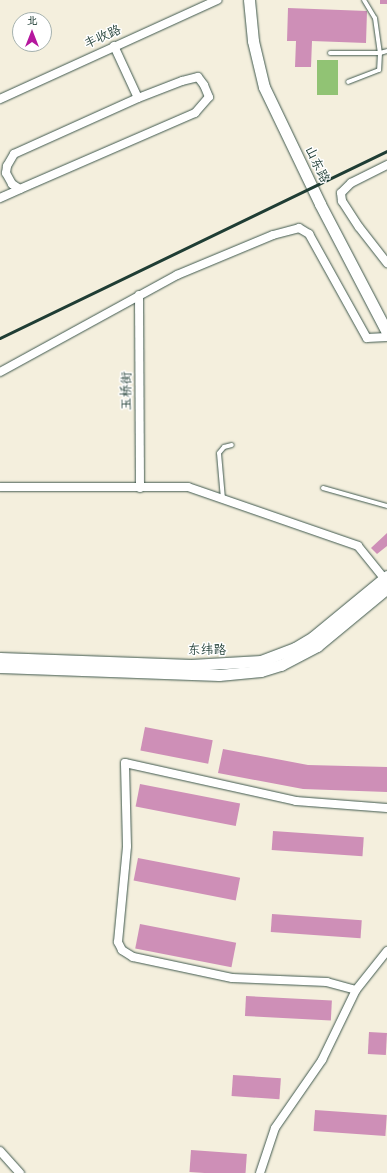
<!DOCTYPE html>
<meta charset="utf-8">
<style>
body{margin:0}
#map{position:relative;width:387px;height:1173px;overflow:hidden;background:#f4efdd;font-family:"Indie Flower","LXGW WenKai TC",sans-serif}
div>[style]{position:absolute}
.green>*{inset:0;background:#91c374;transform-origin:0 0}
.building>*{inset:0;background:#ce8fb7;transform-origin:0 0}
.roads{filter:drop-shadow(0 0 1px #3f584d) drop-shadow(0 0 1px #3f584d)}
.lane>*{height:4px;margin:-2px;padding:0 2px;transform-origin:2px;border-radius:2px;background:#fff}
.street>*{height:8px;margin:-4px;padding:0 4px;transform-origin:4px;border-radius:4px;background:#fff}
.secondary>*{height:11px;margin:-5.5px;padding:0 5.5px;transform-origin:5.5px;border-radius:5.5px;background:#fff}
.rail>*{height:3px;margin:-1.5px;padding:0 1.5px;transform-origin:1.5px;border-radius:1.5px;background:#1f3d34}
span{translate:-50% -50%;white-space:nowrap;text-align:center;line-height:1.15;-webkit-text-stroke:3px #fff;paint-order:stroke}
.street-label{font-size:13px;color:#1f3d34}
.north{position:absolute;left:12px;top:12px;width:40px;height:40px;box-sizing:border-box;background:#fff;border:1px solid #a5b1ae;border-radius:50%;rotate:0deg;font-size:11px;font-weight:700;line-height:16px;text-align:center;color:#1f3d34}
.north::after{content:'';display:block;margin:auto;width:14px;height:18px;background:#b5179e;clip-path:polygon(50% 0,100% 100%,50% 72%,0 100%)}
</style>
<div id="map">
<div class="green">
<i style="left:317px;top:60px;width:21px;height:35px"></i>
</div>
<div class="building">
<i style="left:380px;top:0;width:7px;height:4px"></i>
<i style="clip-path:polygon(288px 8px,367px 11px,366px 43px,312px 41px,311px 67px,295px 67px,296px 41px,287px 41px)"></i>
<i style="clip-path:polygon(387px 533px,387px 546px,377px 554px,371px 548px)"></i>
<i style="left:145px;top:727px;width:69px;height:24px;rotate:11deg"></i>
<i style="clip-path:polygon(223px 749px,308px 765px,387px 767px,387px 792px,303px 789px,218px 773px)"></i>
<i style="left:140px;top:784px;width:102px;height:23px;rotate:11deg"></i>
<i style="left:273px;top:831px;width:91px;height:19px;rotate:4deg"></i>
<i style="left:138px;top:858px;width:104px;height:23px;rotate:11deg"></i>
<i style="left:272px;top:914px;width:90px;height:18px;rotate:4deg"></i>
<i style="left:140px;top:924px;width:98px;height:25px;rotate:11deg"></i>
<i style="left:246px;top:996px;width:86px;height:20px;rotate:3deg"></i>
<i style="left:369px;top:1032px;width:18px;height:22px;rotate:3deg"></i>
<i style="left:233px;top:1075px;width:48px;height:21px;rotate:4deg"></i>
<i style="left:315px;top:1110px;width:72px;height:21px;rotate:4deg"></i>
<i style="left:191px;top:1150px;width:56px;height:22px;rotate:4deg"></i>
</div>
<div class="roads">
<div class="lane">
<i style="left:364px;top:0;width:21px;rotate:59deg"></i>
<i style="left:375px;top:18px;width:35px;rotate:82deg"></i>
<i style="left:380px;top:53px;width:7px;rotate:-16deg"></i>
<i style="left:330px;top:53px;width:50px"></i>
<i style="left:380px;top:53px;width:17px;rotate:93deg"></i>
<i style="left:379px;top:70px;width:33px;rotate:159deg"></i>
<i style="left:323px;top:488px;width:66px;rotate:15.7deg"></i>
<i style="left:223px;top:499px;width:46px;rotate:-95deg"></i>
<i style="left:219px;top:453px;width:8px;rotate:-50deg"></i>
<i style="left:224px;top:447px;width:8px;rotate:-14deg"></i>
</div>
<div class="street">
<i style="left:114px;top:46px;width:57px;rotate:65.2deg"></i>
<i style="left:0;top:99px;width:239px;rotate:-24.5deg"></i>
<i style="left:387px;top:165px;width:40px;rotate:153.4deg"></i>
<i style="left:351px;top:183px;width:14px;rotate:135deg"></i>
<i style="left:341px;top:193px;width:8px;rotate:83deg"></i>
<i style="left:342px;top:201px;width:31px;rotate:57deg"></i>
<i style="left:359px;top:227px;width:46px;rotate:52.1deg"></i>
<i style="left:0;top:198px;width:22px;rotate:-24deg"></i>
<i style="left:20px;top:189px;width:191px;rotate:-23.5deg"></i>
<i style="left:195px;top:113px;width:21px;rotate:-49deg"></i>
<i style="left:209px;top:97px;width:13px;rotate:-113deg"></i>
<i style="left:204px;top:85px;width:10px;rotate:-127deg"></i>
<i style="left:198px;top:77px;width:16px;rotate:166deg"></i>
<i style="left:182px;top:81px;width:47px;rotate:158.9deg"></i>
<i style="left:138px;top:98px;width:136px;rotate:155.7deg"></i>
<i style="left:14px;top:154px;width:14px;rotate:120deg"></i>
<i style="left:7px;top:166px;width:7px;rotate:98deg"></i>
<i style="left:6px;top:173px;width:13px;rotate:61deg"></i>
<i style="left:12px;top:184px;width:9px;rotate:32deg"></i>
<i style="left:139px;top:295px;width:193px;rotate:89.7deg"></i>
<i style="left:0;top:372px;width:202px;rotate:-28.7deg"></i>
<i style="left:177px;top:275px;width:104px;rotate:-22.6deg"></i>
<i style="left:273px;top:235px;width:27px;rotate:-15deg"></i>
<i style="left:299px;top:228px;width:12px;rotate:31deg"></i>
<i style="left:309px;top:234px;width:119px;rotate:60.9deg"></i>
<i style="left:367px;top:338px;width:20px;rotate:-3deg"></i>
<i style="left:0;top:487px;width:188px"></i>
<i style="left:188px;top:487px;width:180px;rotate:19.1deg"></i>
<i style="left:358px;top:546px;width:46px;rotate:51.1deg"></i>
<i style="left:356px;top:990px;width:30px;rotate:-165deg"></i>
<i style="left:327px;top:982px;width:95px;rotate:-177.6deg"></i>
<i style="left:232px;top:978px;width:101px;rotate:-168deg"></i>
<i style="left:133px;top:957px;width:13px;rotate:-148deg"></i>
<i style="left:122px;top:950px;width:9px;rotate:-117deg"></i>
<i style="left:118px;top:942px;width:96px;rotate:-84.6deg"></i>
<i style="left:127px;top:846px;width:83px;rotate:-91.4deg"></i>
<i style="left:125px;top:763px;width:175px;rotate:12.5deg"></i>
<i style="left:296px;top:801px;width:91px;rotate:4.4deg"></i>
<i style="left:0;top:1151px;width:30px;rotate:48deg"></i>
<i style="left:260px;top:1173px;width:47px;rotate:-71.6deg"></i>
<i style="left:275px;top:1128px;width:83px;rotate:-55.3deg"></i>
<i style="left:322px;top:1060px;width:78px;rotate:-64.1deg"></i>
<i style="left:356px;top:990px;width:50px;rotate:-51.5deg"></i>
</div>
<div class="secondary">
<i style="left:249px;top:0;width:41px;rotate:84.4deg"></i>
<i style="left:253px;top:41px;width:47px;rotate:76.6deg"></i>
<i style="left:264px;top:87px;width:130px;rotate:64.4deg"></i>
<i style="left:320px;top:204px;width:144px;rotate:62.4deg"></i>
<i style="left:0;top:658px;width:191px;rotate:2.1deg"></i>
<i style="left:191px;top:665px;width:70px;rotate:-3.3deg"></i>
<i style="left:261px;top:661px;width:36px;rotate:-21deg"></i>
<i style="left:295px;top:648px;width:21px;rotate:-31deg"></i>
<i style="left:313px;top:637px;width:96px;rotate:-39.5deg"></i>
<i style="left:0;top:667px;width:219px;rotate:2.1deg"></i>
<i style="left:219px;top:675px;width:42px;rotate:-5.4deg"></i>
<i style="left:261px;top:671px;width:21px;rotate:-17deg"></i>
<i style="left:281px;top:665px;width:41px;rotate:-27.8deg"></i>
<i style="left:317px;top:646px;width:91px;rotate:-39.6deg"></i>
</div>
</div>
<div class="rail">
<i style="left:0;top:338px;width:430px;rotate:-25.8deg"></i>
</div>
<div class="street-label">
<span style="left:103px;top:38px;rotate:-24deg">丰收路</span>
<span style="left:316px;top:165px;rotate:64deg">山东路</span>
<span style="left:128px;top:391px;rotate:-90deg">玉桥街</span>
<span style="left:207px;top:651px">东纬路</span>
</div>
<div class="north">北</div>
</div>
